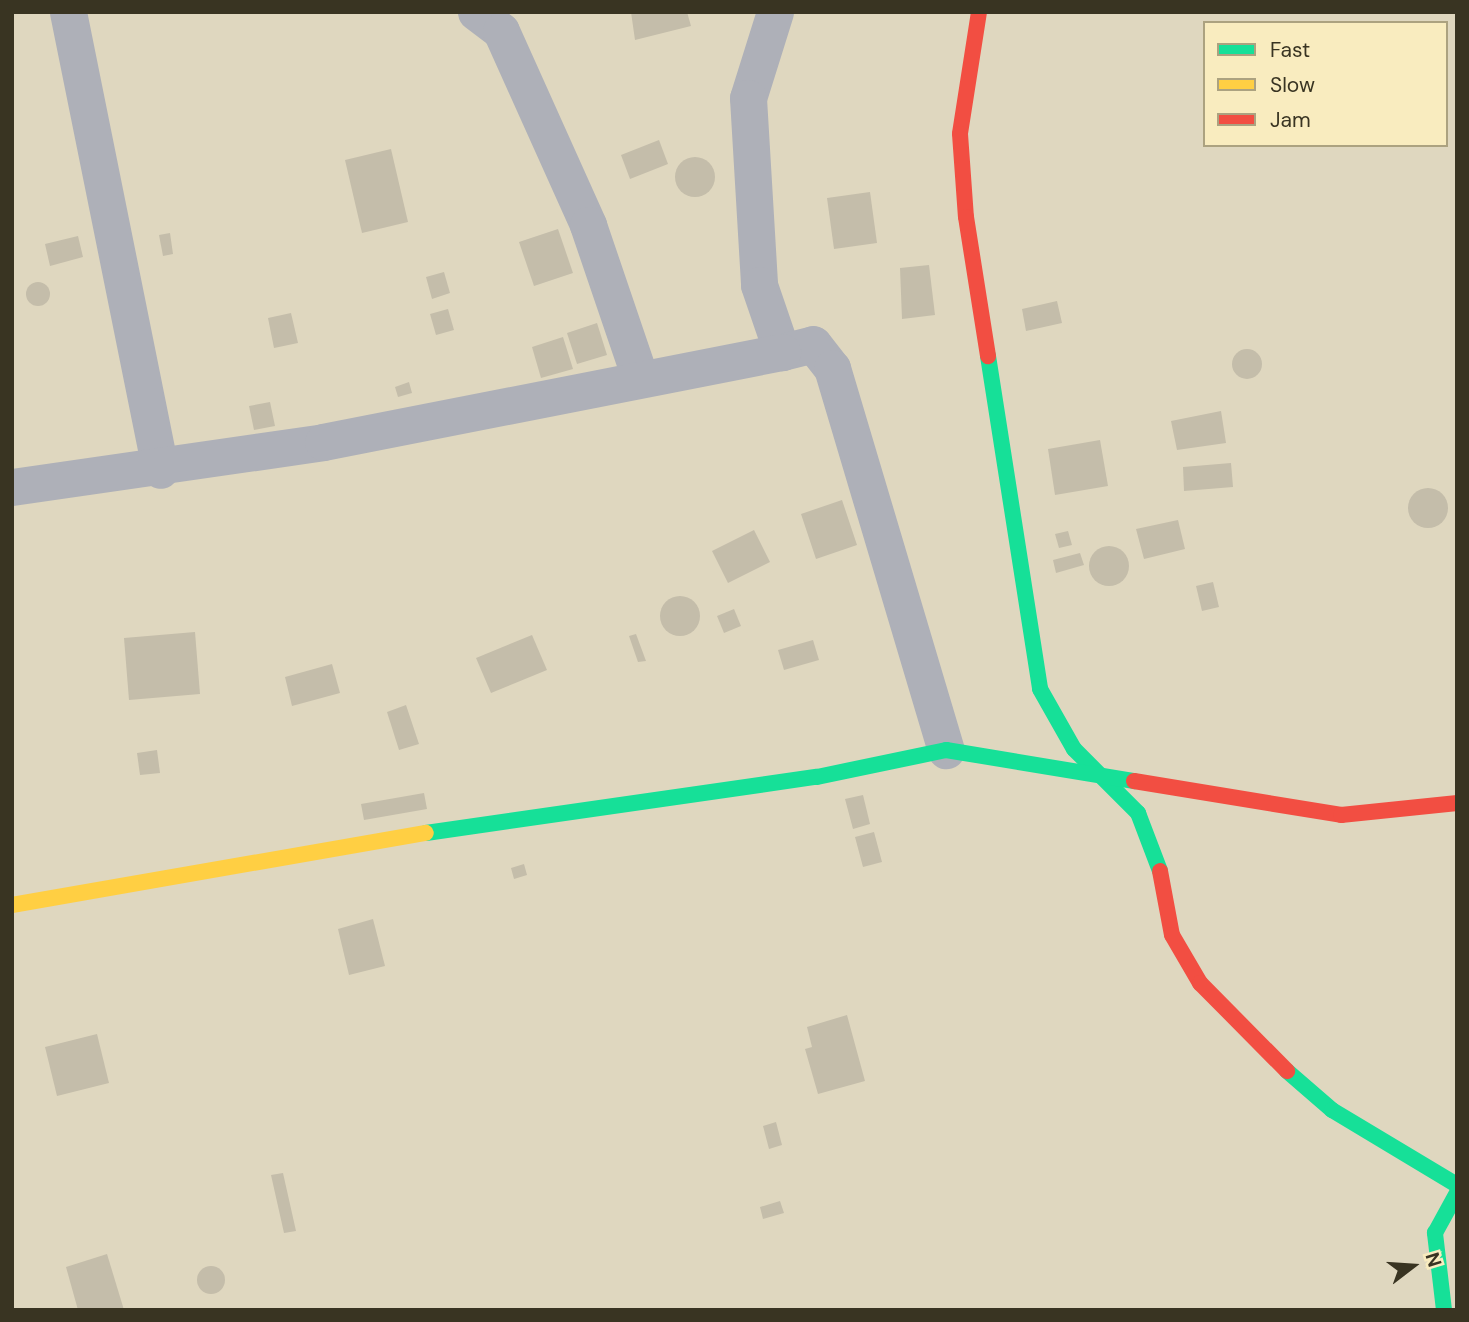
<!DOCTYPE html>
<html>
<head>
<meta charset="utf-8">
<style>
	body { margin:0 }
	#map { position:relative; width:1469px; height:1322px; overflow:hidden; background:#dfd7bf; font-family:"DM Sans",sans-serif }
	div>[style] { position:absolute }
	.building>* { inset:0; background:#c4bdaa }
	.round { border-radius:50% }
	.street>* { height:37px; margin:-18.5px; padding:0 18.5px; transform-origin:18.5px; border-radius:18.5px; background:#aeb0b8 }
	.fast>* { height:16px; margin:-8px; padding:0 8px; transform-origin:8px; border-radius:8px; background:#16e098 }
	.slow>* { height:16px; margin:-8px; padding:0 8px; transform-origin:8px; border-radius:8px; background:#ffcf43 }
	.jam>* { height:16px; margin:-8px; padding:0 8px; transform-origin:8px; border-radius:8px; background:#f24e42 }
	span { translate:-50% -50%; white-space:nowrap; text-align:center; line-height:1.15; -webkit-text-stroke:5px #f9ecbf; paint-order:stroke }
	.frame { position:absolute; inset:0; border:14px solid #393422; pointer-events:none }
	.legend { position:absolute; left:1203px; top:21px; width:245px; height:126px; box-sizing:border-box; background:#f9ecbf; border:2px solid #aca280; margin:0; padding:9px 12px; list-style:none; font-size:21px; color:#393422 }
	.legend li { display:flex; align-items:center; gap:14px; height:35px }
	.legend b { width:35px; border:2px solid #aca280 }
	.north { position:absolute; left:1378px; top:1231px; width:70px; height:70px; -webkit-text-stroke:5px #f9ecbf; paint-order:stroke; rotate:73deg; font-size:19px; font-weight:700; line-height:28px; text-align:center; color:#393422 }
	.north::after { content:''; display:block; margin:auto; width:24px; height:32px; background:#393422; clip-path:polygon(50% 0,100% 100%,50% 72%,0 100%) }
</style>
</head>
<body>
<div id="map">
	<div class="building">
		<div style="clip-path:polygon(631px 12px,687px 12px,691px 26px,635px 40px)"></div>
		<div style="clip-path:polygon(659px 140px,668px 164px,630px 179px,621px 155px)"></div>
		<div style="clip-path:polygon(391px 149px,408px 222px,362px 233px,345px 160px)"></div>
		<div class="round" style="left:675px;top:157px;width:40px;height:40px"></div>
		<div style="clip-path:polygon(870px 192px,877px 243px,834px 249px,827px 198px)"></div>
		<div style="clip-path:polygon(558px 229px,573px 273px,534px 286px,519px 242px)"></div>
		<div style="clip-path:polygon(170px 233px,173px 254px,163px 256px,159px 235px)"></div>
		<div style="clip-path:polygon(78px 236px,83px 257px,50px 266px,45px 244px)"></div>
		<div style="clip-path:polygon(929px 265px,935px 315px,902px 319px,900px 268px)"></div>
		<div style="clip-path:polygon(444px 272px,450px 293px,432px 299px,426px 277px)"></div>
		<div class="round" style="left:26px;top:282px;width:24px;height:24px"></div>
		<div style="clip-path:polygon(1057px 301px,1062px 323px,1026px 331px,1022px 309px)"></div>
		<div style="clip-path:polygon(448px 309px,454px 330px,436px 335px,430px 314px)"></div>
		<div style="clip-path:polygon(291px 313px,298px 343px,274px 348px,268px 318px)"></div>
		<div style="clip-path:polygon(597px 323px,607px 355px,577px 364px,567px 333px)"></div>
		<div style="clip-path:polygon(563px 337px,573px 369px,541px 378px,532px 347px)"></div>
		<div class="round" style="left:1232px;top:349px;width:30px;height:30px"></div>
		<div style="clip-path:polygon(409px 382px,412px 393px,398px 397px,395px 387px)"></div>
		<div style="clip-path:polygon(270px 402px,275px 426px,254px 430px,249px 406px)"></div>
		<div style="clip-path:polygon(1221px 411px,1226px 443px,1177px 450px,1171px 421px)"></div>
		<div style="clip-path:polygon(1100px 440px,1108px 486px,1055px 495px,1048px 449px)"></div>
		<div style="clip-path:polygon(1231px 463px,1233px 487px,1184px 491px,1183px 467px)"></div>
		<div class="round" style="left:1408px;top:488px;width:40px;height:40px"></div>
		<div style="clip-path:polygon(842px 500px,857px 545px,816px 559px,801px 514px)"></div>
		<div style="clip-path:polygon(1178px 520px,1185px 549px,1144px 559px,1136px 529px)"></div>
		<div style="clip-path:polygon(754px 530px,770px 562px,728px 583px,712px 551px)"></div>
		<div style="clip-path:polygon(1068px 531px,1072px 545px,1059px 548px,1055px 534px)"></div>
		<div class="round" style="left:1089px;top:546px;width:40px;height:40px"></div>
		<div style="clip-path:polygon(1080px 553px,1084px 565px,1056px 573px,1053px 560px)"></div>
		<div style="clip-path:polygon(1213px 582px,1219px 607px,1202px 611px,1196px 586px)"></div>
		<div class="round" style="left:660px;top:596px;width:40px;height:40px"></div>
		<div style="clip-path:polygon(734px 609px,741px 626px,724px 633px,717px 616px)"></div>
		<div style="clip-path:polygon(195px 632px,200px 694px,129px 700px,124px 638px)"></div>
		<div style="clip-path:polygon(636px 634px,646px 661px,638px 662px,629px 636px)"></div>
		<div style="clip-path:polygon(532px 635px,547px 670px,491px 693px,476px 658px)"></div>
		<div style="clip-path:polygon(813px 640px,819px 660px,784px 670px,778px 650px)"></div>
		<div style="clip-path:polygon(332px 664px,340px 693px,292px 706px,285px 677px)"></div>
		<div style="clip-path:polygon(406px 705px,419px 744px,399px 750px,387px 712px)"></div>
		<div style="clip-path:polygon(157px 750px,160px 773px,140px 775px,137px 753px)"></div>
		<div style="clip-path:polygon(424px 793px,427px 809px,364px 820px,361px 804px)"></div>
		<div style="clip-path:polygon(863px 795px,870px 824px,853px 829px,845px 799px)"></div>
		<div style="clip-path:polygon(874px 832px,882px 862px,863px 867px,855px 837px)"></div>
		<div style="clip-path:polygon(524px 864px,527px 875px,514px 879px,511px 868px)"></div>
		<div style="clip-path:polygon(373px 919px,385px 966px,349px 975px,338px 929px)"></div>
		<div style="clip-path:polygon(847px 1015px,865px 1081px,818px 1094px,805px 1049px,812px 1047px,807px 1027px)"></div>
		<div style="clip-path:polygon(97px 1034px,109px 1083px,57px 1096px,45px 1047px)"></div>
		<div style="clip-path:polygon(776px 1122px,782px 1145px,769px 1149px,763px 1126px)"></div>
		<div style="clip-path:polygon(283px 1173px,296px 1231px,284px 1233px,271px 1175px)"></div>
		<div style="clip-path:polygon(780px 1201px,784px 1213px,763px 1219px,760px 1207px)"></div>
		<div style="clip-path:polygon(107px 1254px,124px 1310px,78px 1310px,66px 1267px)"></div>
		<div class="round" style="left:197px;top:1266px;width:28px;height:28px"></div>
	</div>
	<div class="street">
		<div style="left:68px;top:12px;width:467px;rotate:78.6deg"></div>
		<div style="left:476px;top:12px;width:31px;rotate:37deg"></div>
		<div style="left:501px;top:31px;width:213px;rotate:65.8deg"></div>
		<div style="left:588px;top:225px;width:162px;rotate:71.2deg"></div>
		<div style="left:775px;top:12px;width:90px;rotate:107.4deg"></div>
		<div style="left:748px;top:98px;width:187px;rotate:86.6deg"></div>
		<div style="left:759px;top:285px;width:71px;rotate:71.1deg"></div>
		<div style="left:782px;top:352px;width:32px;rotate:-14deg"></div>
		<div style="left:813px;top:344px;width:31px;rotate:52deg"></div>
		<div style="left:832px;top:368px;width:399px;rotate:73.4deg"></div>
		<div style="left:12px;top:487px;width:314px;rotate:-8.2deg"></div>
		<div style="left:323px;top:442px;width:468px;rotate:-11.1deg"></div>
	</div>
	<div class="fast">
		<div style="left:988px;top:356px;width:337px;rotate:81.1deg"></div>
		<div style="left:1040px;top:689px;width:69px;rotate:60.5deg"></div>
		<div style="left:1074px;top:749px;width:91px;rotate:45deg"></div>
		<div style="left:1138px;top:813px;width:62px;rotate:69.2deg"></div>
		<div style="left:426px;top:833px;width:395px;rotate:-8.2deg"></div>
		<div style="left:817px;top:777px;width:132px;rotate:-11.8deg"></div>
		<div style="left:946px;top:750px;width:191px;rotate:9.4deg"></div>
		<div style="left:1287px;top:1071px;width:60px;rotate:40.9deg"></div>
		<div style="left:1332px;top:1110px;width:146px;rotate:31deg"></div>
		<div style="left:1444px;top:1310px;width:78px;rotate:-96.7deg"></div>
		<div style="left:1435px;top:1233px;width:46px;rotate:-61.2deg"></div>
	</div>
	<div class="slow">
		<div style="left:12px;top:905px;width:420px;rotate:-9.9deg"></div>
	</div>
	<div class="jam">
		<div style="left:979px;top:12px;width:123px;rotate:98.9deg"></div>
		<div style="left:960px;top:134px;width:83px;rotate:85.9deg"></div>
		<div style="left:966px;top:217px;width:141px;rotate:81deg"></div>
		<div style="left:1134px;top:781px;width:210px;rotate:9.3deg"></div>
		<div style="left:1341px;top:815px;width:117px;rotate:-5.9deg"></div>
		<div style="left:1160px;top:871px;width:65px;rotate:79.4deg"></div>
		<div style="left:1172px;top:935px;width:56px;rotate:59.7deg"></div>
		<div style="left:1200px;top:983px;width:124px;rotate:45.3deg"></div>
	</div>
	<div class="frame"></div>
	<ul class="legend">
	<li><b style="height:9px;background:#16e098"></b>Fast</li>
	<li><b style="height:9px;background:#ffcf43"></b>Slow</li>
	<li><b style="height:9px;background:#f24e42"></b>Jam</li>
	</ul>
	<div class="north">N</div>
</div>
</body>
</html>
